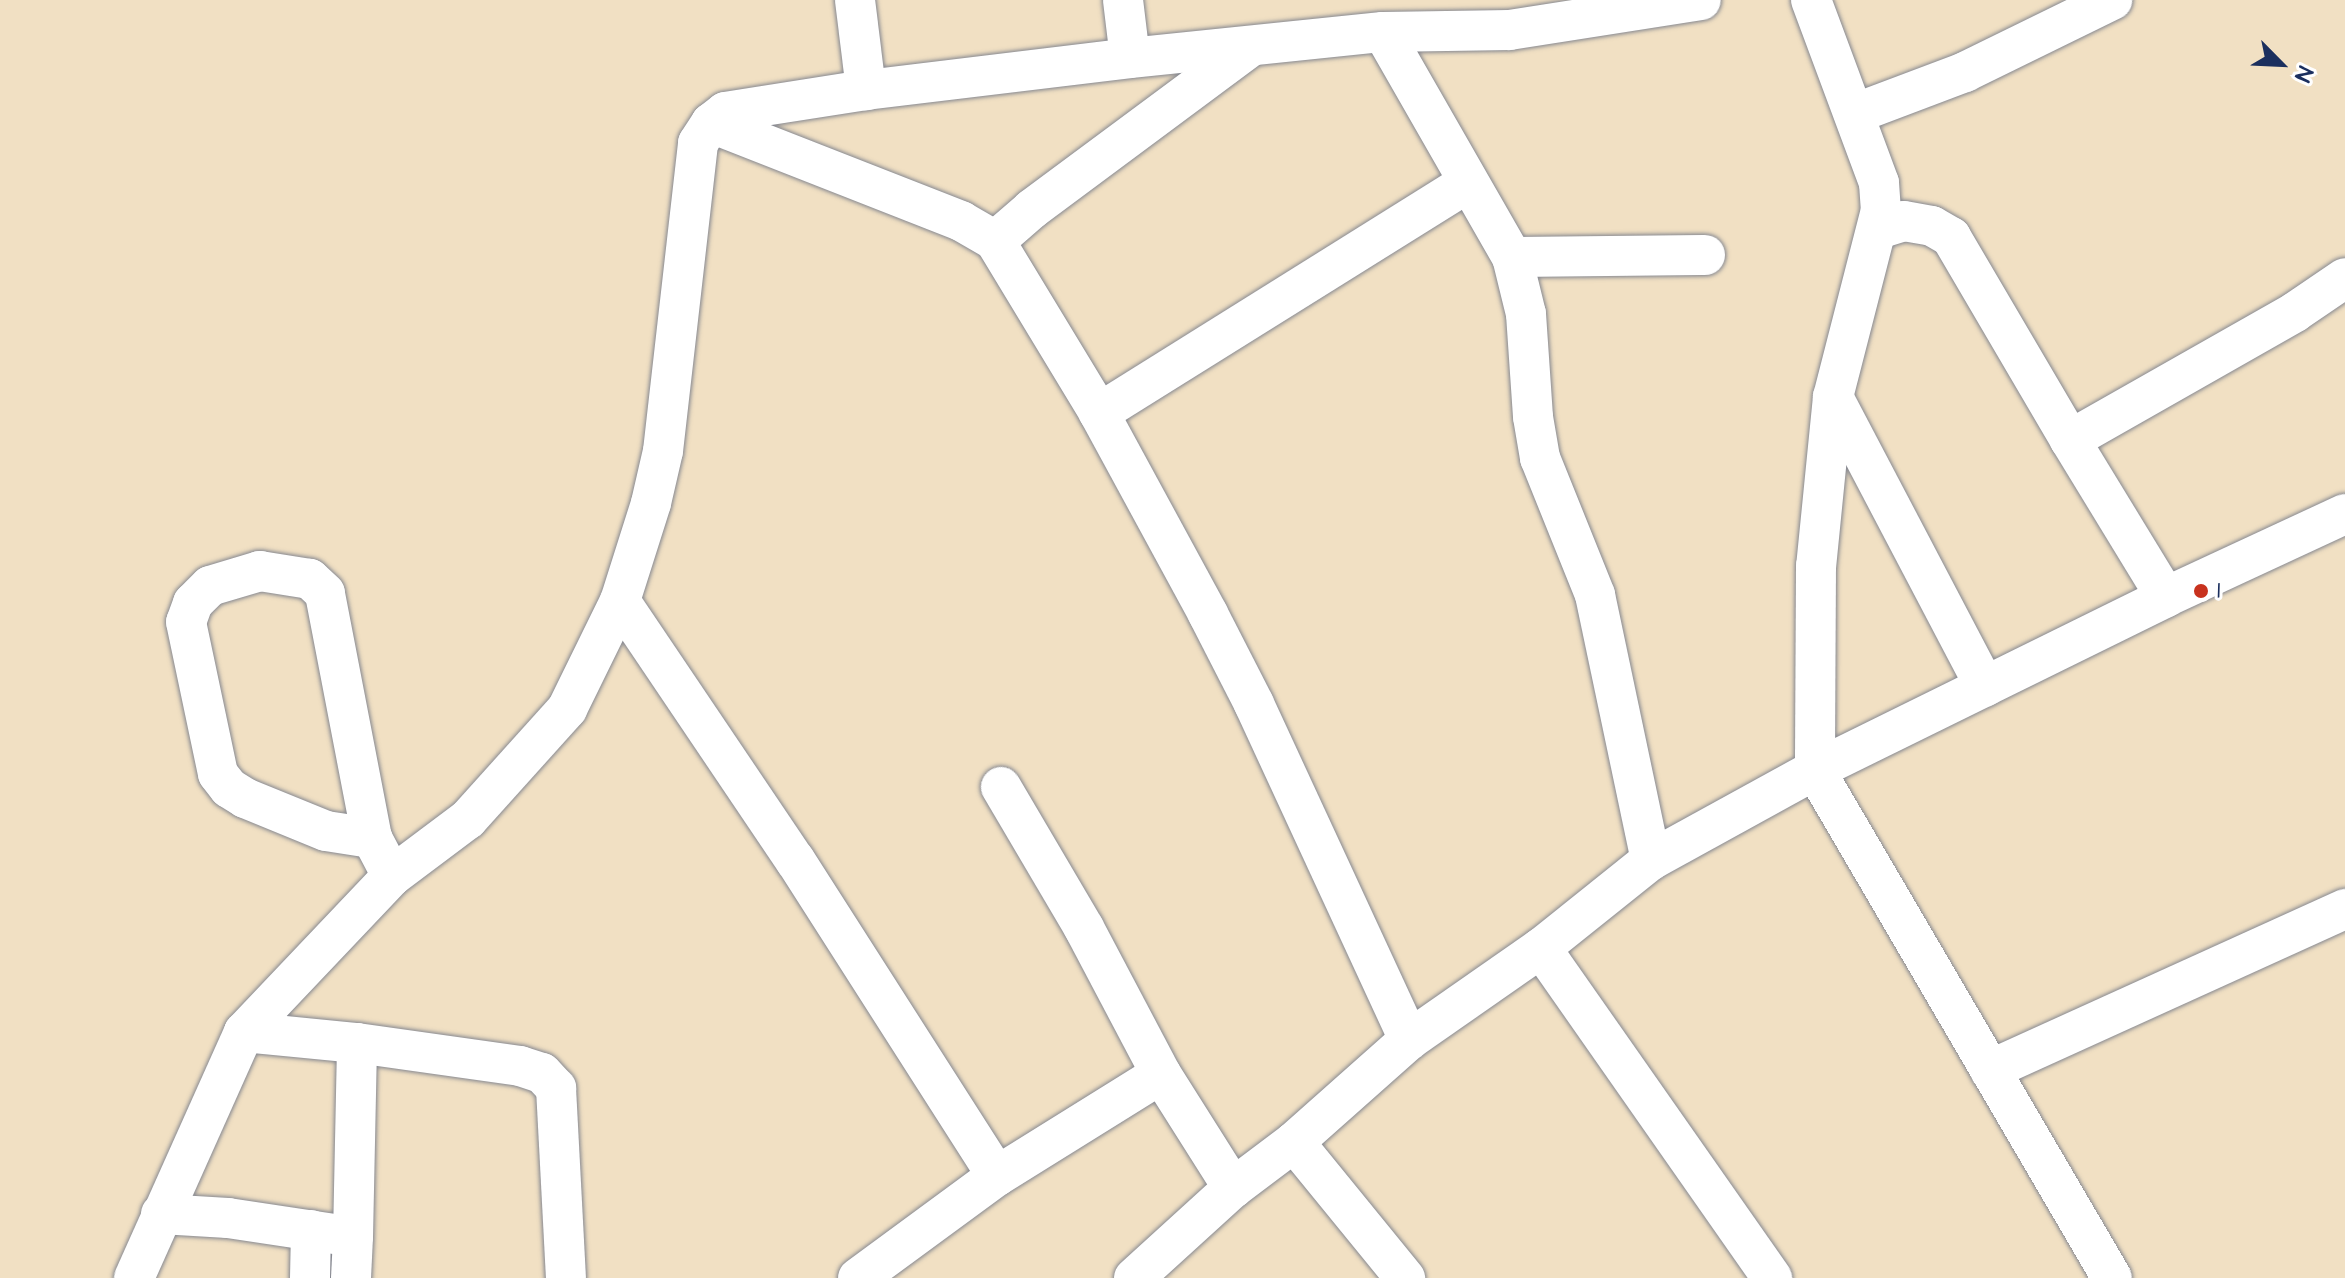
<!DOCTYPE html>
<html>
<head>
<meta charset="utf-8">
<style>
	body { margin:0 }
	#map { position:relative; width:2345px; height:1278px; overflow:hidden; background:#f1e0c3; font-family:"Architects Daughter",sans-serif }
	div>[style] { position:absolute }
	.roads { filter:drop-shadow(0 0 2px #868890) drop-shadow(0 0 2px #868890) }
	.minor>* { height:40px; margin:-20px; padding:0 20px; transform-origin:20px; border-radius:20px; background:#fff }
	.dots>* { width:22px; height:22px; translate:-50% -50%; box-sizing:border-box; border:4px solid #fff; border-radius:50% }
	span { translate:-50% -50%; white-space:nowrap; text-align:center; line-height:1.15; -webkit-text-stroke:6px #fff; paint-order:stroke }
	.poi-label { font-size:26px; color:#1b2f5e }
	.left { translate:0 -50%; text-align:left }
	.north { position:absolute; left:2241px; top:24px; width:80px; height:80px; -webkit-text-stroke:6px #fff; paint-order:stroke; rotate:114deg; font-size:22px; font-weight:700; line-height:32px; text-align:center; color:#1b2f5e }
	.north::after { content:''; display:block; margin:auto; width:28px; height:36px; background:#1b2f5e; clip-path:polygon(50% 0,100% 100%,50% 72%,0 100%) }
</style>
</head>
<body>
<div id="map">
	<div class="roads">
		<div class="minor">
			<div style="left:855px;top:0;width:91px;rotate:83deg"></div>
			<div style="left:1123px;top:0;width:58px;rotate:83.1deg"></div>
			<div style="left:1811px;top:0;width:195px;rotate:69.6deg"></div>
			<div style="left:1879px;top:183px;width:27px;rotate:86deg"></div>
			<div style="left:1881px;top:210px;width:193px;rotate:104.4deg"></div>
			<div style="left:1833px;top:397px;width:170px;rotate:95.7deg"></div>
			<div style="left:1816px;top:566px;width:204px;rotate:90.3deg"></div>
			<div style="left:1815px;top:770px;width:588px;rotate:59.69deg"></div>
			<div style="left:1383px;top:32px;width:259px;rotate:60.2deg"></div>
			<div style="left:1512px;top:257px;width:59px;rotate:76.2deg"></div>
			<div style="left:1526px;top:314px;width:103px;rotate:86.1deg"></div>
			<div style="left:1533px;top:417px;width:42px;rotate:80.3deg"></div>
			<div style="left:1540px;top:458px;width:148px;rotate:68.1deg"></div>
			<div style="left:1595px;top:595px;width:271px;rotate:78.1deg"></div>
			<div style="left:1250px;top:47px;width:272px;rotate:143.4deg"></div>
			<div style="left:1032px;top:209px;width:49px;rotate:139.1deg"></div>
			<div style="left:995px;top:241px;width:201px;rotate:58.8deg"></div>
			<div style="left:1099px;top:413px;width:229px;rotate:61.5deg"></div>
			<div style="left:1208px;top:614px;width:101px;rotate:62.9deg"></div>
			<div style="left:1254px;top:704px;width:370px;rotate:65.2deg"></div>
			<div style="left:1854px;top:114px;width:119px;rotate:-20.7deg"></div>
			<div style="left:1965px;top:72px;width:164px;rotate:-26.1deg"></div>
			<div style="left:711px;top:123px;width:269px;rotate:21.4deg"></div>
			<div style="left:961px;top:221px;width:39px;rotate:30deg"></div>
			<div style="left:1878px;top:229px;width:27px;rotate:-17deg"></div>
			<div style="left:1904px;top:221px;width:28px;rotate:10deg"></div>
			<div style="left:1932px;top:226px;width:22px;rotate:30deg"></div>
			<div style="left:1951px;top:237px;width:235px;rotate:59.6deg"></div>
			<div style="left:2070px;top:440px;width:259px;rotate:-29.6deg"></div>
			<div style="left:2295px;top:312px;width:60px;rotate:-34.2deg"></div>
			<div style="left:1512px;top:257px;width:193px;rotate:-0.6deg"></div>
			<div style="left:1833px;top:397px;width:327px;rotate:62.3deg"></div>
			<div style="left:1099px;top:413px;width:434px;rotate:-32deg"></div>
			<div style="left:2070px;top:440px;width:184px;rotate:58.6deg"></div>
			<div style="left:620px;top:601px;width:313px;rotate:56deg"></div>
			<div style="left:795px;top:860px;width:375px;rotate:57.4deg"></div>
			<div style="left:1001px;top:787px;width:164px;rotate:59.5deg"></div>
			<div style="left:1084px;top:928px;width:165px;rotate:62.2deg"></div>
			<div style="left:1161px;top:1074px;width:135px;rotate:57.7deg"></div>
			<div style="left:372px;top:838px;width:249px;rotate:-100.9deg"></div>
			<div style="left:325px;top:593px;width:21px;rotate:-137deg"></div>
			<div style="left:310px;top:579px;width:51px;rotate:-170.9deg"></div>
			<div style="left:260px;top:571px;width:52px;rotate:163.3deg"></div>
			<div style="left:210px;top:586px;width:24px;rotate:135deg"></div>
			<div style="left:193px;top:603px;width:20px;rotate:110deg"></div>
			<div style="left:186px;top:622px;width:155px;rotate:78.1deg"></div>
			<div style="left:218px;top:774px;width:18px;rotate:52deg"></div>
			<div style="left:229px;top:788px;width:19px;rotate:32deg"></div>
			<div style="left:245px;top:798px;width:87px;rotate:22.2deg"></div>
			<div style="left:326px;top:831px;width:47px;rotate:8.7deg"></div>
			<div style="left:372px;top:838px;width:43px;rotate:62.2deg"></div>
			<div style="left:1541px;top:948px;width:403px;rotate:55deg"></div>
			<div style="left:244px;top:1032px;width:215px;rotate:-46.5deg"></div>
			<div style="left:392px;top:876px;width:95px;rotate:-36.9deg"></div>
			<div style="left:468px;top:819px;width:148px;rotate:-48deg"></div>
			<div style="left:567px;top:709px;width:120px;rotate:-63.9deg"></div>
			<div style="left:620px;top:601px;width:103px;rotate:-72.4deg"></div>
			<div style="left:651px;top:503px;width:53px;rotate:-77deg"></div>
			<div style="left:663px;top:451px;width:310px;rotate:-83.5deg"></div>
			<div style="left:698px;top:143px;width:24px;rotate:-57deg"></div>
			<div style="left:711px;top:123px;width:18px;rotate:-38deg"></div>
			<div style="left:725px;top:112px;width:143px;rotate:-8.9deg"></div>
			<div style="left:866px;top:90px;width:266px;rotate:-6.9deg"></div>
			<div style="left:1130px;top:58px;width:254px;rotate:-5.9deg"></div>
			<div style="left:1383px;top:32px;width:127px;rotate:-0.9deg"></div>
			<div style="left:1510px;top:30px;width:193px;rotate:-8.9deg"></div>
			<div style="left:1990px;top:1070px;width:390px;rotate:-24.4deg"></div>
			<div style="left:1294px;top:1142px;width:176px;rotate:50.8deg"></div>
			<div style="left:161px;top:1214px;width:67px;rotate:3.4deg"></div>
			<div style="left:228px;top:1218px;width:126px;rotate:8.6deg"></div>
			<div style="left:353px;top:1237px;width:194px;rotate:-88.8deg"></div>
			<div style="left:134px;top:1278px;width:269px;rotate:-65.9deg"></div>
			<div style="left:244px;top:1032px;width:114px;rotate:5.6deg"></div>
			<div style="left:357px;top:1043px;width:165px;rotate:8deg"></div>
			<div style="left:520px;top:1066px;width:23px;rotate:18deg"></div>
			<div style="left:542px;top:1073px;width:21px;rotate:47deg"></div>
			<div style="left:556px;top:1088px;width:190px;rotate:87deg"></div>
			<div style="left:310px;top:1278px;width:48px;rotate:-88.8deg"></div>
			<div style="left:351px;top:1278px;width:41px;rotate:-87.2deg"></div>
			<div style="left:858px;top:1278px;width:172px;rotate:-36.3deg"></div>
			<div style="left:997px;top:1176px;width:193px;rotate:-31.9deg"></div>
			<div style="left:1134px;top:1278px;width:134px;rotate:-42.3deg"></div>
			<div style="left:1233px;top:1188px;width:76px;rotate:-37deg"></div>
			<div style="left:1294px;top:1142px;width:154px;rotate:-41.6deg"></div>
			<div style="left:1409px;top:1040px;width:161px;rotate:-34.9deg"></div>
			<div style="left:1541px;top:948px;width:141px;rotate:-38.7deg"></div>
			<div style="left:1651px;top:860px;width:187px;rotate:-28.8deg"></div>
			<div style="left:1815px;top:770px;width:391px;rotate:-26.2deg"></div>
			<div style="left:2166px;top:597px;width:197px;rotate:-24.9deg"></div>
		</div>
	</div>
	<div class="dots">
		<div style="left:2201px;top:591px;background:#c8321e"></div>
	</div>
	<div class="poi-label">
		<span class="left" style="left:2217px;top:591px">1</span>
	</div>
	<div class="north">N</div>
</div>
</body>
</html>
